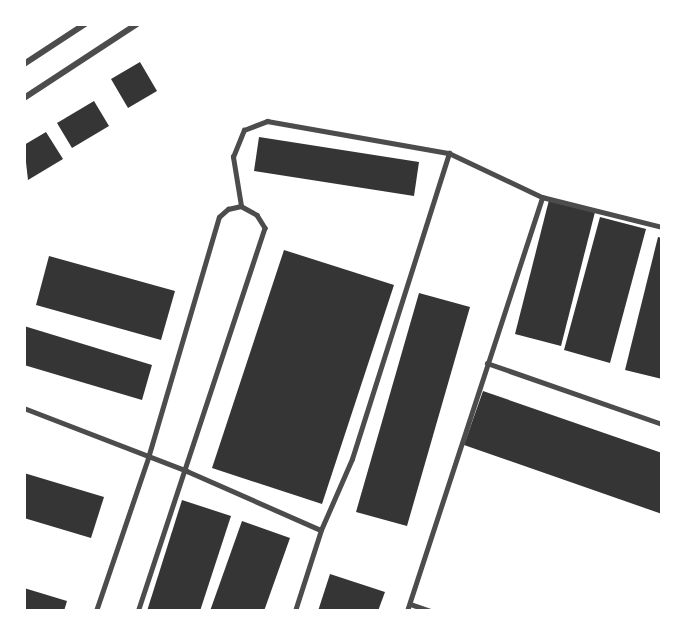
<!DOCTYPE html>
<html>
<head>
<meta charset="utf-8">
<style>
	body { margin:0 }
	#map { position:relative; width:686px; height:635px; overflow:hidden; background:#fff; font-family:Poppins,sans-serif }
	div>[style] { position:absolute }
	.building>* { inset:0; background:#353535 }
	.service>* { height:4.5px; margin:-2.25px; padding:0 2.25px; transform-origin:2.25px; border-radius:2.25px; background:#4c4c4c }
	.minor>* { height:6px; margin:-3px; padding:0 3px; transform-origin:3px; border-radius:3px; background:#4c4c4c }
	span { translate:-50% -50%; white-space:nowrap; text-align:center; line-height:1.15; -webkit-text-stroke:4.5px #fff; paint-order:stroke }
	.frame { position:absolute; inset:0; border:26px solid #fff; pointer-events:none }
</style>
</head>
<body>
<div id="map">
	<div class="building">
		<div style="clip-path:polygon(140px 62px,157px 91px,128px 108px,111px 79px)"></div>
		<div style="clip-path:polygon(94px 101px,109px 126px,72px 148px,57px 123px)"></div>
		<div style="clip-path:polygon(46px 132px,63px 159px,28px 180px,24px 145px)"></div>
		<div style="clip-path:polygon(259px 137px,419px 162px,414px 196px,254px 171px)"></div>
		<div style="clip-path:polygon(549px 200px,595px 212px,561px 346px,515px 334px)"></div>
		<div style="clip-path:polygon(600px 217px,646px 229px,610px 363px,564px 350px)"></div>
		<div style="clip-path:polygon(658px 237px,662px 238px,662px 379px,625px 370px)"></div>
		<div style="clip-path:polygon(284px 250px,394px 285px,322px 504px,212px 468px)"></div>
		<div style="clip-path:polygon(49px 256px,175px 291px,161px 340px,36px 305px)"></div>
		<div style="clip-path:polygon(419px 293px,470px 307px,407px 526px,356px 512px)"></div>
		<div style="clip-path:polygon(24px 326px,152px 365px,142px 400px,24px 365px)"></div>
		<div style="clip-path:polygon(483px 391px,662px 453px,662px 514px,464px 445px)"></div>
		<div style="clip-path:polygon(24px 473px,104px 497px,91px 538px,24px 518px)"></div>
		<div style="clip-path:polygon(182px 500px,231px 516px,200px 611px,147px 611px)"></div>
		<div style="clip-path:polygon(242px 521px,290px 538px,264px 611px,210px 611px)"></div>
		<div style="clip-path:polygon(330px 574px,385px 592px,378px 611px,318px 611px)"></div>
		<div style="clip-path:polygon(24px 588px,67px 601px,64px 611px,24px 611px)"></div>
	</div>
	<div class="service">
		<div style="left:241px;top:206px;width:50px;rotate:-99.3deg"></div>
		<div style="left:233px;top:157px;width:29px;rotate:-68deg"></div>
		<div style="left:244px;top:130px;width:25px;rotate:-21deg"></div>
		<div style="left:267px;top:121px;width:185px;rotate:10deg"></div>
		<div style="left:449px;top:153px;width:103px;rotate:25.3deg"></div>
		<div style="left:542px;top:197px;width:124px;rotate:14deg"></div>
		<div style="left:487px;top:363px;width:185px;rotate:19.2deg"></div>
		<div style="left:24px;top:408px;width:175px;rotate:21.1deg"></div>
		<div style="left:187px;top:471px;width:146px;rotate:23.8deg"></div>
		<div style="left:410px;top:604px;width:21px;rotate:19deg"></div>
		<div style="left:96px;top:611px;width:162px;rotate:-71.2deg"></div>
		<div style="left:148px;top:458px;width:251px;rotate:-73.6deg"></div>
		<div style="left:219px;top:217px;width:12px;rotate:-42deg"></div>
		<div style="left:228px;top:209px;width:13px;rotate:-13deg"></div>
		<div style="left:241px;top:206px;width:18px;rotate:29deg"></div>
		<div style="left:257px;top:215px;width:15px;rotate:58deg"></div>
		<div style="left:265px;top:228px;width:404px;rotate:108.3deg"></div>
		<div style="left:295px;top:611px;width:85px;rotate:-72.2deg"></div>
		<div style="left:321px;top:530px;width:77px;rotate:-66.4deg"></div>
		<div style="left:352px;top:459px;width:321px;rotate:-72.4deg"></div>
		<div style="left:407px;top:611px;width:435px;rotate:-71.9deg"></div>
	</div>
	<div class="minor">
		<div style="left:24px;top:64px;width:73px;rotate:-33.3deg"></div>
		<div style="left:24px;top:98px;width:135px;rotate:-33.2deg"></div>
	</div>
	<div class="frame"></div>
</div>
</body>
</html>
